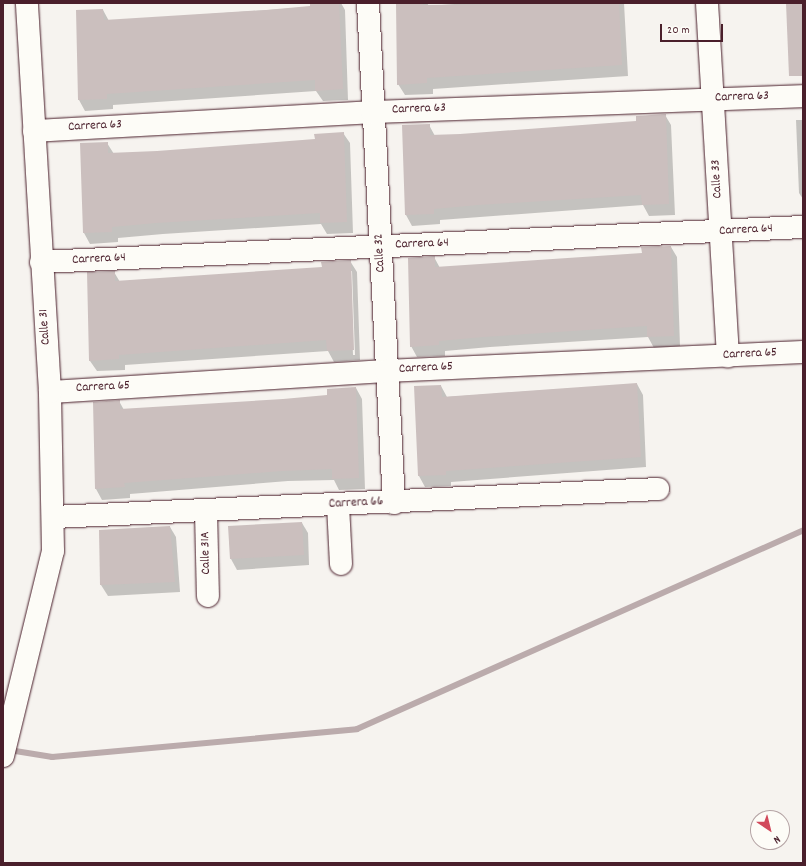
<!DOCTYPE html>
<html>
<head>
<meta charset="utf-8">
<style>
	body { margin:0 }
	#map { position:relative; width:806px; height:866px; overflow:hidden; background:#f6f3ef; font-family:Dekko,sans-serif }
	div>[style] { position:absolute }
	.shadow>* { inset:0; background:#0003 }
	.stream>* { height:6px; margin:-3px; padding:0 3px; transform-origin:3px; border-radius:3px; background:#bbabac }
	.building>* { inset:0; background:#cbbfbe }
	.roads { filter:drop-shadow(0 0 1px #4a1f2b) drop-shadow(0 0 1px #4a1f2b) }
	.minor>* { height:22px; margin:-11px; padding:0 11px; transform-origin:11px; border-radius:11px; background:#fdfcf7 }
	span { translate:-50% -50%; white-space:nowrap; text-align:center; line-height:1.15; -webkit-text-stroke:3px #fdfcf7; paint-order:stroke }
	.street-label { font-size:13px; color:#4a1f2b }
	.frame { position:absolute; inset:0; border:4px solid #4a1f2b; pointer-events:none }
	.north { position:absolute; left:750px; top:810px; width:40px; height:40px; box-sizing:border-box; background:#fdfcf7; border:1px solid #b5a4a5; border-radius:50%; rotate:145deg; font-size:11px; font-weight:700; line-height:16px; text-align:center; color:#4a1f2b }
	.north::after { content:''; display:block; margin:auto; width:14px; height:18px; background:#d1495b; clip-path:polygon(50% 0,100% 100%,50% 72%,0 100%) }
	.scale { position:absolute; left:660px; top:24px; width:63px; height:18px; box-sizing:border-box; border:2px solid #4a1f2b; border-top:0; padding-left:5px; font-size:12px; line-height:14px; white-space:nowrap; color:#4a1f2b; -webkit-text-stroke:3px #fdfcf7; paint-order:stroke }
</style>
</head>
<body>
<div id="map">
	<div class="shadow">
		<div style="clip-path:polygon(311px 3px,341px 3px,345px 10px,348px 100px,323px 101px,316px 91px,113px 105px,113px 109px,85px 111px,79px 100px,103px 10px,109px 21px,311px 7px)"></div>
		<div style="clip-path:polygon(397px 3px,427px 3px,429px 6px,467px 3px,624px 3px,628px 76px,433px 89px,433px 94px,405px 95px,398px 84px)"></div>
		<div style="clip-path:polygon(665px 115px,671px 125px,675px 215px,649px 216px,643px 205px,440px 220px,440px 224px,412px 226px,406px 215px,429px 125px,435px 136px,460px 135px,637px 122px)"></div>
		<div style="clip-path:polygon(796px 120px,803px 120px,803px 199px,799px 193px)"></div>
		<div style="clip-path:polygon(343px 133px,350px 143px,353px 233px,327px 234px,321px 224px,163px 234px,118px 238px,118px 242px,90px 244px,84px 233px,107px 143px,114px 154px,158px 152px,316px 140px)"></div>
		<div style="clip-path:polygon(671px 247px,677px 257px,680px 346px,654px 348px,648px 337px,490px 347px,445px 351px,445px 356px,417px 357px,411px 346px,434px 257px,440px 268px,643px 254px)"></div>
		<div style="clip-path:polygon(evenodd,350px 261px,357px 272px,360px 360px,334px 362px,328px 351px,125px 365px,125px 370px,97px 371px,90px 361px,114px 272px,120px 282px,323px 268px,350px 261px,350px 271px,352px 271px,355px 355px,353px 355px,350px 271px)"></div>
		<div style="clip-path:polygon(637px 384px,643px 395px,646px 467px,451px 482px,451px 486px,425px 487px,419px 476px,415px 387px,441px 386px,447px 397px)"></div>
		<div style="clip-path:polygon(356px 388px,362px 399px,365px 489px,339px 490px,334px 480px,288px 481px,130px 494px,130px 498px,102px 500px,96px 489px,119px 401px,124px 410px,283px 400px,328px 396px)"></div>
		<div style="clip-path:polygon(302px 523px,308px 533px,309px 565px,237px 570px,231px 559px,229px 527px)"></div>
		<div style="clip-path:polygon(170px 527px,176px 537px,180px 592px,108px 596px,101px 585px,100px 531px)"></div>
	</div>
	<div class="stream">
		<div style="left:9px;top:750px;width:44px;rotate:9.2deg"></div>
		<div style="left:52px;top:757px;width:306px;rotate:-5.2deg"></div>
		<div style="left:357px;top:729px;width:488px;rotate:-24deg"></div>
	</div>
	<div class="building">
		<div style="clip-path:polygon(310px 3px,339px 3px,343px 89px,315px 91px,315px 80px,107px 94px,107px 99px,78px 100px,76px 10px,103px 9px,104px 20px,266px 10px,310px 6px)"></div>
		<div style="clip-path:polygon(396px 3px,423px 3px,423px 5px,619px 3px,622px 65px,427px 78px,427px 83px,397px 85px)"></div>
		<div style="clip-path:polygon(786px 3px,803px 3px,803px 76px,789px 76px)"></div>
		<div style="clip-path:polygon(666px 114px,669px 204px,642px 205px,641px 195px,478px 205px,434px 209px,434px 214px,405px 215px,402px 125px,430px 124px,430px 135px,460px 134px,636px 121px,636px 116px)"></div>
		<div style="clip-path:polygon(344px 132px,347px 222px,320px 223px,320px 213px,156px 223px,112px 227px,112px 232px,83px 233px,80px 143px,108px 142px,108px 153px,157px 151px,315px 139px,314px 134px)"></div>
		<div style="clip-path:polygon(671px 246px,674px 336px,647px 337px,647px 326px,483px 337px,439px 341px,439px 345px,410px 347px,408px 258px,435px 256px,435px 267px,642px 253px,641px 247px)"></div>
		<div style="clip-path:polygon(351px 260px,354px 350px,327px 351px,326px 340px,119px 355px,119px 359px,89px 361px,87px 272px,115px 271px,115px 281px,322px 267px,321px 262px)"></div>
		<div style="clip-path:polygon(637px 383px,641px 457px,446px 471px,446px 475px,418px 476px,414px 386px,441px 385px,442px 397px)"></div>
		<div style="clip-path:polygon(356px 387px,359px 478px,332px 479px,332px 469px,282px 471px,124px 483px,125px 487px,95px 489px,93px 402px,120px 400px,120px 409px,283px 399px,327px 395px,327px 389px)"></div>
		<div style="clip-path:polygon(302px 522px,304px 555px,230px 559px,228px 526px)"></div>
		<div style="clip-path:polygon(170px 526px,175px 582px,100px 585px,99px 530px)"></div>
	</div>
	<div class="roads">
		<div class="minor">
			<div style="left:368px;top:3px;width:501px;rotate:87.02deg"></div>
			<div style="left:707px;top:3px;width:354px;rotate:86.6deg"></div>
			<div style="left:34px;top:131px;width:339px;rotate:-3.2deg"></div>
			<div style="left:372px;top:112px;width:431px;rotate:-2.1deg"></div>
			<div style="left:41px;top:262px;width:763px;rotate:-2.63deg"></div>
			<div style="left:50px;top:392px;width:337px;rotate:-3.6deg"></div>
			<div style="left:386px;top:371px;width:417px;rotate:-2.6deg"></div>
			<div style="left:338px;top:505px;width:59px;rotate:87.1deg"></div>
			<div style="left:206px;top:511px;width:85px;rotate:88.7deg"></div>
			<div style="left:54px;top:517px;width:605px;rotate:-2.65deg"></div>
			<div style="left:3px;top:756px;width:211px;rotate:-76.3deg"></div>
			<div style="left:53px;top:551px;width:159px;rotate:-91.1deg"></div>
			<div style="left:50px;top:392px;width:390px;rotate:-93.4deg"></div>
		</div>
	</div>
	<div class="street-label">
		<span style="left:742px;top:98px;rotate:-2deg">Carrera 63</span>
		<span style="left:419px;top:110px;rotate:-2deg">Carrera 63</span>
		<span style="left:95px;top:127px;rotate:-3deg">Carrera 63</span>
		<span style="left:718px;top:179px;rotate:-93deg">Calle 33</span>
		<span style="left:746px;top:231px;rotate:-3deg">Carrera 64</span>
		<span style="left:422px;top:245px;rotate:-2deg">Carrera 64</span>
		<span style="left:381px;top:253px;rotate:-93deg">Calle 32</span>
		<span style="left:99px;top:260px;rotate:-3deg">Carrera 64</span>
		<span style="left:46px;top:327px;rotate:-94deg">Calle 31</span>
		<span style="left:750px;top:355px;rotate:-3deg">Carrera 65</span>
		<span style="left:426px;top:369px;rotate:-3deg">Carrera 65</span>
		<span style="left:103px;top:388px;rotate:-3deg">Carrera 65</span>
		<span style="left:356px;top:504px;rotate:-3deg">Carrera 66</span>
		<span style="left:207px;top:553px;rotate:-91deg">Calle 31A</span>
	</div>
	<div class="frame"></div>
	<div class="north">N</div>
	<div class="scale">20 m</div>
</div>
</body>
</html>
